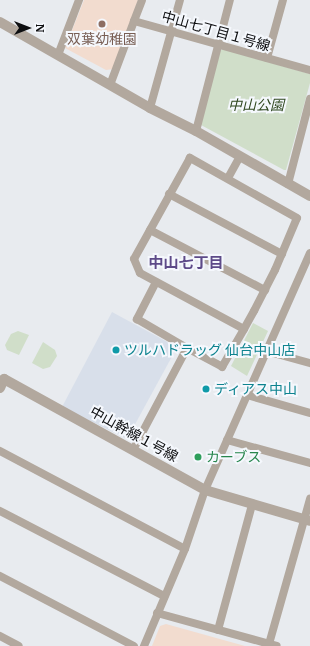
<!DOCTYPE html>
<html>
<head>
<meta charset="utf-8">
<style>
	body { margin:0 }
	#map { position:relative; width:310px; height:646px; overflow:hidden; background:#e8ebef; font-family:Merriweather,"Noto Sans JP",serif }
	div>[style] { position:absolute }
	.built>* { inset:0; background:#d8dfea }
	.education>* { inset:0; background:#f2dccf }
	.green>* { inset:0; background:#d0dec9 }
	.minor>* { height:8px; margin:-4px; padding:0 4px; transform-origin:4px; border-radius:4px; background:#b2a89e }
	.tertiary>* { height:10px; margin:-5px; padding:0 5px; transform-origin:5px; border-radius:5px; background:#b2a89e }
	.dots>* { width:11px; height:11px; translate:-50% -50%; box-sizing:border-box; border:2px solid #f5f8fd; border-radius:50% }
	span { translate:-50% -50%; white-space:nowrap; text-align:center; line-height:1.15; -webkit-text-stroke:4px #f5f8fd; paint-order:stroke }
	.street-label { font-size:14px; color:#0d0e10 }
	.education-label { font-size:14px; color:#785e54 }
	.park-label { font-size:14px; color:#2f471f; font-style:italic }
	.culture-label { font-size:14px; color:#0d838f }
	.left { translate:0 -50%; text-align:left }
	.leisure-label { font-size:14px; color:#27864d }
	.neighbourhood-label { font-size:15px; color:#5d4a88; font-weight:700 }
	.north { position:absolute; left:8px; top:8px; width:40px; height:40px; -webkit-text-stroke:3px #f5f8fd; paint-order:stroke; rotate:90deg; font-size:11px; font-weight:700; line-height:16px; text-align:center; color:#0d0e10 }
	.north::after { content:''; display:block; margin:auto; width:14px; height:18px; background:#0d0e10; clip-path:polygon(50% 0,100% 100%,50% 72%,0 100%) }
</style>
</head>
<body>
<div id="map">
	<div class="built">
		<div style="clip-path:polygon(112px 312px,173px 345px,175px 351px,127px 439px,62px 407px)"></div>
	</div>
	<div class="education">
		<div style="clip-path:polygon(84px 0,138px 0,114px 69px,106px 70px,65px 48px)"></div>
		<div style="clip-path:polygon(166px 624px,245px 646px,152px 646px,160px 626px)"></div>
	</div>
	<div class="green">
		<div style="clip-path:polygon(223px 49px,310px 74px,310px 83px,286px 170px,284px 170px,201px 125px,220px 51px)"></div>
		<div style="clip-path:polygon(253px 323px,268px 331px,247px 376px,231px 366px)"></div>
		<div style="clip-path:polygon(18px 331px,29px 335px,19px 355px,7px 350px,5px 345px,11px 334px)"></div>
		<div style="clip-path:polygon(43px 342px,55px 350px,57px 356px,50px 367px,43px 369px,32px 363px)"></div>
	</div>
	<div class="minor">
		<div style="left:134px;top:21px;width:22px;rotate:-69deg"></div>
		<div style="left:58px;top:55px;width:59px;rotate:-69.1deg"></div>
		<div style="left:267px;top:58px;width:60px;rotate:-74.6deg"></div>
		<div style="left:110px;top:85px;width:68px;rotate:-69.4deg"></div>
		<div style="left:134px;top:21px;width:183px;rotate:15.6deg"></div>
		<div style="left:150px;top:108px;width:112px;rotate:-74.5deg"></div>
		<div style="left:196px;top:131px;width:135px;rotate:-75.5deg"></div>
		<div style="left:228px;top:178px;width:25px;rotate:-61deg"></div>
		<div style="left:288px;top:184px;width:88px;rotate:-75.5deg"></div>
		<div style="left:169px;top:194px;width:128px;rotate:28deg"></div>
		<div style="left:150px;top:230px;width:130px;rotate:27.6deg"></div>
		<div style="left:156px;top:282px;width:42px;rotate:117.2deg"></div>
		<div style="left:137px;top:319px;width:58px;rotate:30.1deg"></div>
		<div style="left:187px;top:348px;width:40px;rotate:28deg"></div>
		<div style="left:222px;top:367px;width:44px;rotate:-59.9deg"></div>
		<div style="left:244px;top:329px;width:21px;rotate:-61deg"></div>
		<div style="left:254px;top:311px;width:46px;rotate:-62.9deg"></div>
		<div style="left:275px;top:270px;width:56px;rotate:-67.1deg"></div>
		<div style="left:297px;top:218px;width:123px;rotate:-150.7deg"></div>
		<div style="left:190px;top:158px;width:115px;rotate:119deg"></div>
		<div style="left:134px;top:259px;width:15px;rotate:67deg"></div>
		<div style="left:140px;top:273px;width:118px;rotate:28.3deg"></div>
		<div style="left:266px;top:351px;width:46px;rotate:15.3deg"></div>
		<div style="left:247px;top:395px;width:66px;rotate:15.9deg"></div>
		<div style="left:227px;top:440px;width:86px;rotate:15.5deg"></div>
		<div style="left:133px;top:450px;width:115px;rotate:-62.1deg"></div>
		<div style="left:0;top:451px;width:209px;rotate:27.9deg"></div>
		<div style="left:0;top:511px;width:185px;rotate:27.4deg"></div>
		<div style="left:0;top:576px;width:151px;rotate:27.6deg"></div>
		<div style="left:157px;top:613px;width:124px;rotate:15.4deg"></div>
		<div style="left:218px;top:630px;width:130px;rotate:-74.8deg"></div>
		<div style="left:0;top:636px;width:21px;rotate:28deg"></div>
		<div style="left:269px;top:644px;width:151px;rotate:-74.2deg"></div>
		<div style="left:144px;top:646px;width:105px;rotate:-67.1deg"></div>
		<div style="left:185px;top:549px;width:62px;rotate:-71.3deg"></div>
		<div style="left:205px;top:490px;width:259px;rotate:-66.1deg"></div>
	</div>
	<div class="tertiary">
		<div style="left:0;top:22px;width:173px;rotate:29.8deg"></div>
		<div style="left:150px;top:108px;width:51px;rotate:26.6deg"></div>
		<div style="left:196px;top:131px;width:131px;rotate:29.7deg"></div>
		<div style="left:0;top:388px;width:10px;rotate:-66deg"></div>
		<div style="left:4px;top:379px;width:230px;rotate:28.9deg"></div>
		<div style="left:205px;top:490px;width:109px;rotate:16.4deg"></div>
	</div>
	<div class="dots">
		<div style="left:102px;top:24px;background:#8d6e63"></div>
		<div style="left:116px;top:350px;background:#0f9aa8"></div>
		<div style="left:206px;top:389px;background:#0f9aa8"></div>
		<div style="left:198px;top:457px;background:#2e9e5b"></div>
	</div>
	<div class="street-label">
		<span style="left:216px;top:31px;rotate:16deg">中山七丁目１号線</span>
		<span style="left:134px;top:434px;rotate:29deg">中山幹線１号線</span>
	</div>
	<div class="education-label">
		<span style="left:102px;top:39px">双葉幼稚園</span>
	</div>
	<div class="park-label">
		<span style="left:256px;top:105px">中山公園</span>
	</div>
	<div class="culture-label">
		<span class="left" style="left:124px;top:350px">ツルハドラッグ 仙台中山店</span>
		<span class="left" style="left:214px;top:389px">ディアス中山</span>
	</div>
	<div class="leisure-label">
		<span class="left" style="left:206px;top:457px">カーブス</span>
	</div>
	<div class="neighbourhood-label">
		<span style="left:186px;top:263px">中山七丁目</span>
	</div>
	<div class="north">N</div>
</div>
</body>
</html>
